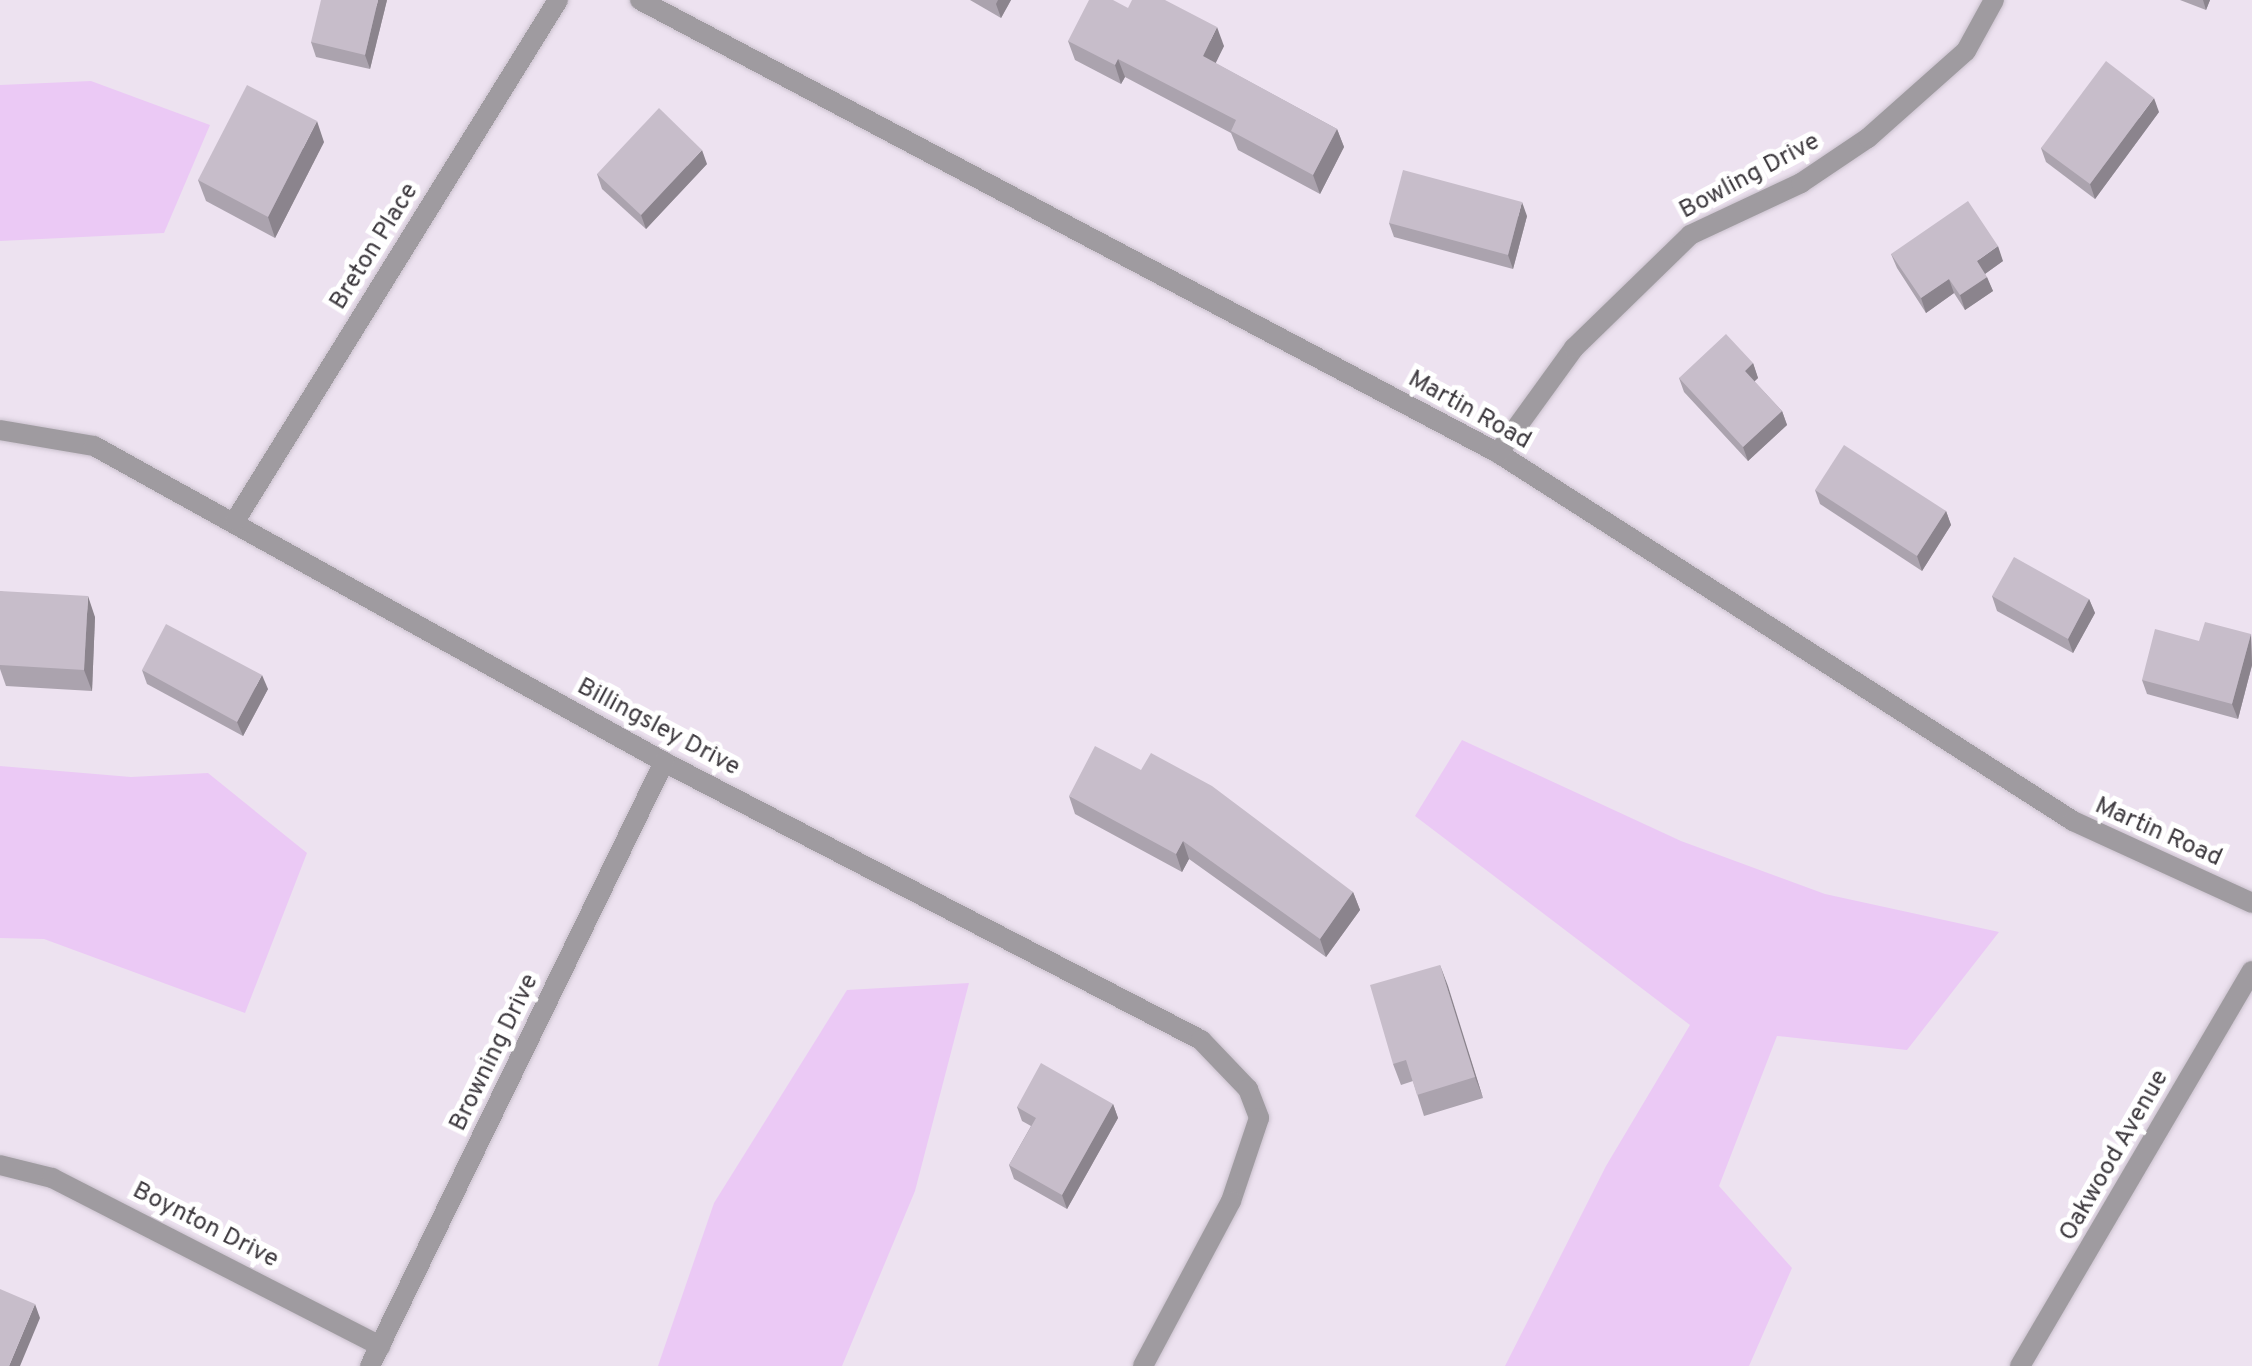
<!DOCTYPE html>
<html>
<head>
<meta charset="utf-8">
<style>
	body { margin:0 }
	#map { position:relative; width:2252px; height:1366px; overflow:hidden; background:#ede2f0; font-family:Overpass,sans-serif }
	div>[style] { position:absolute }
	.green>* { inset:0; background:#ebc9f5 }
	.roads { filter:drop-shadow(0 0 2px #cac1cd) drop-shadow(0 0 2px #cac1cd) }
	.minor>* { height:20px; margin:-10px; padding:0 10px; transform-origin:10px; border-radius:10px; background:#9f9ba0 }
	.wall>* { inset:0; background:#aba3ae }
	.shaded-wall>* { inset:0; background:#8b848d }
	.building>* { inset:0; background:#c7bdca }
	span { translate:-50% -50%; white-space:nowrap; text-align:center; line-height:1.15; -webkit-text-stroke:10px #fff; paint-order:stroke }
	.street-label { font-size:25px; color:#3f3b40 }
</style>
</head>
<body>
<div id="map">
	<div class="green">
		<div style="clip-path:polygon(91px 81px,210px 125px,164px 233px,0 241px,0 85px)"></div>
		<div style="clip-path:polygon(1462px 740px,1681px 841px,1825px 894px,1999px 932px,1907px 1050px,1777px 1036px,1719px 1186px,1792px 1268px,1749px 1366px,1505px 1366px,1606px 1166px,1690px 1025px,1415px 816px)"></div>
		<div style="clip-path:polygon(0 766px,131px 777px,208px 773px,307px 853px,245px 1013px,44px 939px,0 938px)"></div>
		<div style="clip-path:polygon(969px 983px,915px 1191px,842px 1366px,658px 1366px,714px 1203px,847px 990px)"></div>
	</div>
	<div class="roads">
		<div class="minor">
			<div style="left:640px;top:0;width:970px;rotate:27.83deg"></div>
			<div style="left:1498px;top:453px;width:683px;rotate:32.62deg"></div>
			<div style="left:2073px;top:821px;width:197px;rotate:24.6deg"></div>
			<div style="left:0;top:430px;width:95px;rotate:9.7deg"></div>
			<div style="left:94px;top:446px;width:652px;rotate:29deg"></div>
			<div style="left:664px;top:762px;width:605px;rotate:27.37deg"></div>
			<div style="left:1201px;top:1040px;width:68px;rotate:46.2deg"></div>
			<div style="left:1248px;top:1089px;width:31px;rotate:69deg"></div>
			<div style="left:1259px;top:1118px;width:88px;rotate:108.6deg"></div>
			<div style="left:1231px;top:1201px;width:187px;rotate:118.1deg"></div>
			<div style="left:1498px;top:453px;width:130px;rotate:-54.1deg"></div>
			<div style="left:1574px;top:348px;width:162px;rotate:-44.2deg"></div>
			<div style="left:1690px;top:235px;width:123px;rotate:-25.1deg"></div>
			<div style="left:1801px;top:183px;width:81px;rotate:-33.9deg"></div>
			<div style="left:1868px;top:138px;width:131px;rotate:-41.6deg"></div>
			<div style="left:1966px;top:51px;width:58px;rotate:-61.2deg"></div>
			<div style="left:235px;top:521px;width:613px;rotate:-58.2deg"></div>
			<div style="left:0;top:1165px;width:54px;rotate:14deg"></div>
			<div style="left:52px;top:1178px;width:369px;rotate:27.1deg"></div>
			<div style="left:370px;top:1366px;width:672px;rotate:-64.05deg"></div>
			<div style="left:2020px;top:1366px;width:458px;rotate:-59.6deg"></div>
		</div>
	</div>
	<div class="wall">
		<div style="clip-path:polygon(387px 0,370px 69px,316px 57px,311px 42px)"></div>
		<div style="clip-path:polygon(970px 0,1011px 0,1001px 18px)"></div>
		<div style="clip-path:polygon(2180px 0,2210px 0,2206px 10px)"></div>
		<div style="clip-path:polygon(1128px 8px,1224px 46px,1215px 63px,1337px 129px,1344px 147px,1320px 194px,1238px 150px,1231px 133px,1125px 77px,1121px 84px,1075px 60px,1068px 41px)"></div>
		<div style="clip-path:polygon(2159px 112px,2095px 199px,2046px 162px,2041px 148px)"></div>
		<div style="clip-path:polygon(324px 142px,275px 238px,206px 201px,198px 180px)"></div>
		<div style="clip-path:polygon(707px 164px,646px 229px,602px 189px,597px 174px)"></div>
		<div style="clip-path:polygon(1527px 216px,1513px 269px,1394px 237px,1389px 223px)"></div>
		<div style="clip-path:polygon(1891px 254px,2003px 261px,1985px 274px,1993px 291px,1965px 310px,1954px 293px,1926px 313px,1897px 268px)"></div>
		<div style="clip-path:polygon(1753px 363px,1758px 378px,1754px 381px,1782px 411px,1787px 425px,1748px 461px,1684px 392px,1679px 378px)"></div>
		<div style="clip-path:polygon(1815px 490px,1946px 511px,1951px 525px,1922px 571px,1820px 504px)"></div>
		<div style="clip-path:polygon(0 591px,95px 617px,92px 691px,6px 686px,0 669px)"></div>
		<div style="clip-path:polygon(1992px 596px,2089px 599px,2095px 613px,2073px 653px,1997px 611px)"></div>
		<div style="clip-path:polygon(2251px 634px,2252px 665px,2238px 719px,2147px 694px,2142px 680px,2199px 641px)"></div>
		<div style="clip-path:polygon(142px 670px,268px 689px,243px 736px,147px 684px)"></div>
		<div style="clip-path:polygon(1069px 796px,1353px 892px,1360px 910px,1326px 957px,1189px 859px,1182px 872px,1075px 814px)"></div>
		<div style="clip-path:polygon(1440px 965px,1483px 1098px,1424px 1116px,1413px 1081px,1401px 1085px,1393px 1064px)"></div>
		<div style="clip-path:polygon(1113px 1104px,1118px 1118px,1067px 1209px,1014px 1179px,1009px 1165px,1031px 1126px,1022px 1121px,1017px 1107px)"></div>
	</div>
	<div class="shaded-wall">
		<div style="clip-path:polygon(378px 0,387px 0,370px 69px,365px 55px)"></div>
		<div style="clip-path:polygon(998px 0,1011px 0,1001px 18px,996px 4px)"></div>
		<div style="clip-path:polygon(2203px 0,2210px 0,2206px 10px)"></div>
		<div style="clip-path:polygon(1217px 27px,1224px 46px,1210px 75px,1203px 56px)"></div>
		<div style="clip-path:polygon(1118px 59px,1125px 77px,1121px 84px,1115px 65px)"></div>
		<div style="clip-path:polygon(2154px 98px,2159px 112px,2095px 199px,2090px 184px)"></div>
		<div style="clip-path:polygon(317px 121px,324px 142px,275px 238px,268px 217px)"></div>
		<div style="clip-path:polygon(1337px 129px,1344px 147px,1320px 194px,1313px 175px)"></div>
		<div style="clip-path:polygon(702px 150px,707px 164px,646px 229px,641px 215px)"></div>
		<div style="clip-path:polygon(1522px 202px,1527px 216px,1513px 269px,1508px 255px)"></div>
		<div style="clip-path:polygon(1998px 246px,2003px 261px,1982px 276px,1977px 261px)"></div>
		<div style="clip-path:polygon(1987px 277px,1993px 291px,1965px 310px,1960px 295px)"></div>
		<div style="clip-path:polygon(1949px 279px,1954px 293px,1926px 313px,1921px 298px)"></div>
		<div style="clip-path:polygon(1753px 363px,1758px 378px,1750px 386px,1745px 371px)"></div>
		<div style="clip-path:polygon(1782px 411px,1787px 425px,1748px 461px,1743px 447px)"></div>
		<div style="clip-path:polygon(1946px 511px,1951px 525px,1922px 571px,1917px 556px)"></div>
		<div style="clip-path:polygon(88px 596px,95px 617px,92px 691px,84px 670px)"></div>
		<div style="clip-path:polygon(2089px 599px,2095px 613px,2073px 653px,2068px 639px)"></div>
		<div style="clip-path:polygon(2251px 634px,2252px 665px,2238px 719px,2232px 704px)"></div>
		<div style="clip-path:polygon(262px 675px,268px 689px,243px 736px,237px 722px)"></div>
		<div style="clip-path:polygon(1183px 841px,1189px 859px,1182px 872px,1176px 854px)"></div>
		<div style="clip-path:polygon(1353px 892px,1360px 910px,1326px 957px,1320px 939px)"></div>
		<div style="clip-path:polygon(1440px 965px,1448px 986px,1483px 1098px,1475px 1077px)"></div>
		<div style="clip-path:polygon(1113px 1104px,1118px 1118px,1067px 1209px,1062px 1195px)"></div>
		<div style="clip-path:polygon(35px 1304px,40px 1318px,20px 1366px,9px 1366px)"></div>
	</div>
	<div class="building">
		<div style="clip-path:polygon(321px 0,378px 0,365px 55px,311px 42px)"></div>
		<div style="clip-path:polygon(1089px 0,1113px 0,1128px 8px,1132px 0,1165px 0,1217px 27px,1203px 56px,1337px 129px,1313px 175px,1231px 131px,1236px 120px,1118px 59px,1115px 65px,1068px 41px)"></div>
		<div style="clip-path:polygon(2106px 61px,2154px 98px,2090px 184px,2041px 148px)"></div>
		<div style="clip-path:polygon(247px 85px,317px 121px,268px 217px,198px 180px)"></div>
		<div style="clip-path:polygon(659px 108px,702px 150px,641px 215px,597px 174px)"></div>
		<div style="clip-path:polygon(1403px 170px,1522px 202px,1508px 255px,1389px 223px)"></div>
		<div style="clip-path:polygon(1968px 201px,1998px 246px,1977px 261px,1987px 277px,1960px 295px,1949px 279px,1921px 298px,1891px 254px)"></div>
		<div style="clip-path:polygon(1726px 334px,1753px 363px,1745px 371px,1782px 411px,1743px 447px,1679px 378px)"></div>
		<div style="clip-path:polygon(1844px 445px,1946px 511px,1917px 556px,1815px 490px)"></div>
		<div style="clip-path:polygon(2014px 557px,2089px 599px,2068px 639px,1992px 596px)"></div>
		<div style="clip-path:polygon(0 591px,88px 596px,84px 670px,0 665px)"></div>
		<div style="clip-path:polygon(2205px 622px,2251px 634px,2232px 704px,2142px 680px,2155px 629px,2199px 641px)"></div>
		<div style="clip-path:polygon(166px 624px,262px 675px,237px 722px,142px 670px)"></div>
		<div style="clip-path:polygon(1095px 746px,1141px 770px,1151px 753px,1212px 786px,1353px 892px,1320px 939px,1183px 841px,1176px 854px,1069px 796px)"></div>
		<div style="clip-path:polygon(1440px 965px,1475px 1077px,1417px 1095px,1406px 1060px,1393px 1064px,1370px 985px)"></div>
		<div style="clip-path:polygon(1041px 1063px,1113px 1104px,1062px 1195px,1009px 1165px,1036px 1118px,1017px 1107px)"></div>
		<div style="clip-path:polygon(0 1289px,35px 1304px,9px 1366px,0 1366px)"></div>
	</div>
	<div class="street-label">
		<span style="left:1750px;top:177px;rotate:-28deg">Bowling Drive</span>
		<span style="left:375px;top:247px;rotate:-58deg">Breton Place</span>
		<span style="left:1469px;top:411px;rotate:29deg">Martin Road</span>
		<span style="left:658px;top:728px;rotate:28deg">Billingsley Drive</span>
		<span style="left:2158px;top:833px;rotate:24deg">Martin Road</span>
		<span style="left:495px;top:1053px;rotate:-64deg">Browning Drive</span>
		<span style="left:2115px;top:1156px;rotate:-60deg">Oakwood Avenue</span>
		<span style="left:205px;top:1226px;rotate:27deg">Boynton Drive</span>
	</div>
</div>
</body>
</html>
